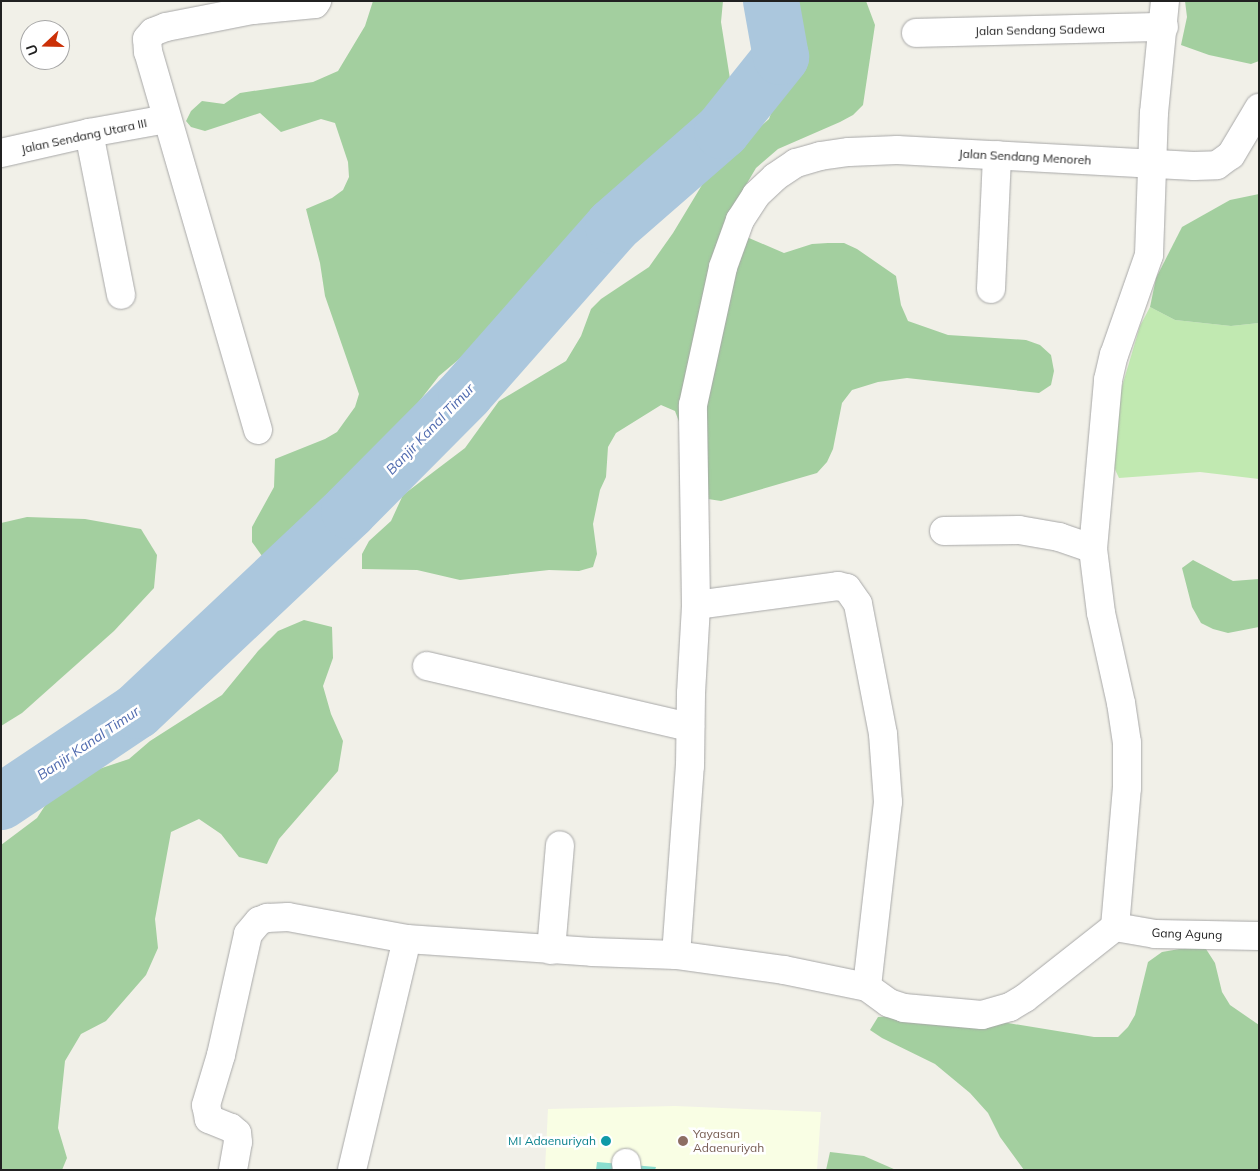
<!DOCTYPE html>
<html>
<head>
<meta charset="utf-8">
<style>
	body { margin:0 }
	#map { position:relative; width:1260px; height:1171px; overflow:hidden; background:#f1f0e8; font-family:Mulish,sans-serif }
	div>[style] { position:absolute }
	.education>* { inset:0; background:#f9fee4 }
	.grass>* { inset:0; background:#c1e9b1 }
	.forest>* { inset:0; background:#a3cf9f }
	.pitch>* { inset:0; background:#8addce }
	.river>* { height:56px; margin:-28px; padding:0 28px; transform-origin:28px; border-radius:28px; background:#abc7dd }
	.roads { filter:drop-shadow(0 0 1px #a8a8a8) drop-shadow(0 0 1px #a8a8a8) }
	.minor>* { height:28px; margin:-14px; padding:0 14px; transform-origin:14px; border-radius:14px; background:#fff }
	.dots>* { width:14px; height:14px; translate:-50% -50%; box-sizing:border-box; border:2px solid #fff; border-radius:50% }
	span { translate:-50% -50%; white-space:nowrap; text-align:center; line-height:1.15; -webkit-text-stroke:5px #fff; paint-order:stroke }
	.street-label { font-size:12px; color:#212121 }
	.education-label { font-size:12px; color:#785e54 }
	.left { translate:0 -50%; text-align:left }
	.culture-label { font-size:12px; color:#0d838f }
	.right { translate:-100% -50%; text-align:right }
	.water-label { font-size:14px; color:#506baf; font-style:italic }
	.frame { position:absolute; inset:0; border:2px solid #212121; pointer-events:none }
	.north { position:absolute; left:20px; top:20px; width:50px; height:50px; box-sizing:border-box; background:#fff; border:1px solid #a6a6a6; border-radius:50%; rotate:249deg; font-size:14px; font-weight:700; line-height:20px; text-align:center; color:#212121 }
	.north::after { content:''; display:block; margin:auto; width:18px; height:22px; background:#cb3007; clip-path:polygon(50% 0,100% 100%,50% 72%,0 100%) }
</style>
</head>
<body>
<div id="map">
	<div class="education">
		<div style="clip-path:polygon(675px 1106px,821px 1112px,817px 1170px,545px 1170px,548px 1109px)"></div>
	</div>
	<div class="grass">
		<div style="clip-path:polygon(1150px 307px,1175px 320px,1231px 326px,1259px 323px,1259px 479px,1200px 472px,1119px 478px,1110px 459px,1120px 393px,1140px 326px)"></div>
	</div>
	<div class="forest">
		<div style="clip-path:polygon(373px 1px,723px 1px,721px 22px,731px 85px,723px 99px,711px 106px,659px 152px,630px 187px,587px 229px,540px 291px,439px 376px,378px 454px,327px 503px,310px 529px,289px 550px,276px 556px,262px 556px,252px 542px,252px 527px,274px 487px,275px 459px,325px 439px,337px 432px,355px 407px,359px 394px,325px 296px,320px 263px,306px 209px,332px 198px,343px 190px,349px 177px,348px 162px,335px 123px,321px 119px,281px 132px,260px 113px,205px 131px,191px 127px,186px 121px,191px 111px,202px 101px,224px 104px,240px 93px,313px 82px,338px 71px,365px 26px)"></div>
		<div style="clip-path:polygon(787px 1px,866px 1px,875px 25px,863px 105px,853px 115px,840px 122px,778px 149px,756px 168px,733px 207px,742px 235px,784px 253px,812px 244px,828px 243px,844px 243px,857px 249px,896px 276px,901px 305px,908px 321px,948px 335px,1026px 340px,1040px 345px,1051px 355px,1054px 371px,1051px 385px,1039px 393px,907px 378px,878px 382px,852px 390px,842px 403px,833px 449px,827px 462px,817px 473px,721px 501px,708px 499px,675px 411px,661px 405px,616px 433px,608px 447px,606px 477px,600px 490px,593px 524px,597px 554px,593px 567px,579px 571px,549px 570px,460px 580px,417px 570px,362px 569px,362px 554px,369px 541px,391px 521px,403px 495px,465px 448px,499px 401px,566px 361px,581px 336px,591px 309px,601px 299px,649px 267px,673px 233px,705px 180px,725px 158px,769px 119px,788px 66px,790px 38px)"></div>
		<div style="clip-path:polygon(1185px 1px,1259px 1px,1259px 61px,1251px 64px,1209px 55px,1181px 45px,1187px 17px)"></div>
		<div style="clip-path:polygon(1259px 194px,1259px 323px,1231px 326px,1175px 320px,1150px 307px,1156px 278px,1182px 227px,1230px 200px)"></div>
		<div style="clip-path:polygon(27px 517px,85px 519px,141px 529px,157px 555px,154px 588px,114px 631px,22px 713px,1px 726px,1px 523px)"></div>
		<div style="clip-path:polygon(1193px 560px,1233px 581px,1259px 579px,1259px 627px,1228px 633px,1213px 629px,1201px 623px,1192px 607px,1182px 568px)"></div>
		<div style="clip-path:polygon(304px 620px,332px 627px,333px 658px,323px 686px,331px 714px,343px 741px,338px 771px,279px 839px,267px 864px,239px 857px,221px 834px,199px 819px,171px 832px,155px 919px,158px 948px,146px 975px,106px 1021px,81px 1034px,65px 1061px,58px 1128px,67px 1158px,62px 1170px,1px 1170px,1px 845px,37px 818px,52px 795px,75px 777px,129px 759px,150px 741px,222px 695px,258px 651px,278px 631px)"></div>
		<div style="clip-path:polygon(1191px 947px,1206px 949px,1215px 963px,1222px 992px,1230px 1005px,1259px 1025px,1259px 1170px,1024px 1170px,1000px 1137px,988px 1113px,970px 1093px,935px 1064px,882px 1038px,870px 1030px,878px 1017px,893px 1016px,934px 1024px,1008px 1023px,1094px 1037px,1118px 1037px,1128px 1027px,1135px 1015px,1148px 962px,1162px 952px)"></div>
		<div style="clip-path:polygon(830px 1152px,864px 1156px,896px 1170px,826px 1170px)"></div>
	</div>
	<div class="pitch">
		<div style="clip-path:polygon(597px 1162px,656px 1167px,655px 1170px,596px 1170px)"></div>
	</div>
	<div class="river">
		<div style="left:1px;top:802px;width:164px;rotate:-33.8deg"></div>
		<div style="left:137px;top:711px;width:291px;rotate:-43.3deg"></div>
		<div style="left:349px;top:511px;width:166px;rotate:-45.2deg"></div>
		<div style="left:466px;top:393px;width:222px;rotate:-48.6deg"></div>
		<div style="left:613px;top:226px;width:145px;rotate:-41.1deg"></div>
		<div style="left:722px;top:131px;width:95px;rotate:-51.4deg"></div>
		<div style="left:781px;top:57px;width:57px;rotate:-100.1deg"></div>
	</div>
	<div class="roads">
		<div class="minor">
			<div style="left:916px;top:33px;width:248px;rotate:-1.4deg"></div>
			<div style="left:89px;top:133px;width:165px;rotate:78.8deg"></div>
			<div style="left:1px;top:153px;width:90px;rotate:-12.8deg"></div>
			<div style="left:89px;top:133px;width:79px;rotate:-10.2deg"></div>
			<div style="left:991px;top:289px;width:134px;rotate:-87.4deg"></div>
			<div style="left:258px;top:430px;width:394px;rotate:-106.2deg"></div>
			<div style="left:148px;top:52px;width:13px;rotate:-94deg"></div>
			<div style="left:147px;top:39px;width:9px;rotate:-49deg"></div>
			<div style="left:153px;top:32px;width:14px;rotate:-21deg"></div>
			<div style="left:166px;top:27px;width:89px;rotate:-11.1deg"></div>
			<div style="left:253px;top:10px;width:62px;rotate:-5.5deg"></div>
			<div style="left:315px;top:4px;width:4px;rotate:-56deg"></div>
			<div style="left:944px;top:531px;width:75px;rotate:-0.8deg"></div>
			<div style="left:1019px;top:530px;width:41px;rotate:9.9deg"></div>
			<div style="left:1059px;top:537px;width:36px;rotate:19deg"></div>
			<div style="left:696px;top:605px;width:143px;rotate:-7.6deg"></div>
			<div style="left:838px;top:586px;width:9px;rotate:13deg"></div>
			<div style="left:847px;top:588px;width:19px;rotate:55deg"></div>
			<div style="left:858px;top:604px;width:132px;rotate:79.1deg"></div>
			<div style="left:883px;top:734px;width:68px;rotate:85.8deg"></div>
			<div style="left:888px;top:802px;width:186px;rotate:96.5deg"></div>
			<div style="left:427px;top:666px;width:270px;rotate:13.1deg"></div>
			<div style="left:1115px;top:927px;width:41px;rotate:9.9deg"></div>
			<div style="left:1155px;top:934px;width:104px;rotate:1.1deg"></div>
			<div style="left:551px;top:950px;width:105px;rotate:-85.1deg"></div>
			<div style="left:676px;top:955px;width:190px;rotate:-85.8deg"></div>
			<div style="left:690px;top:766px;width:73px;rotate:-89.2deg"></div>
			<div style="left:691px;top:693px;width:88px;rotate:-86.7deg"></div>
			<div style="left:696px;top:605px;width:200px;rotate:-90.9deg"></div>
			<div style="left:693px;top:405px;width:141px;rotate:-77.7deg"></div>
			<div style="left:723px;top:267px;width:50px;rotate:-70.1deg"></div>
			<div style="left:740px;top:220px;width:30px;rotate:-57deg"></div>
			<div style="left:756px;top:195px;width:26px;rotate:-43deg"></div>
			<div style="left:775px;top:177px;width:25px;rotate:-34deg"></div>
			<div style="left:796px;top:163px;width:25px;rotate:-16deg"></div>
			<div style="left:820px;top:156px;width:29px;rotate:-8deg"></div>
			<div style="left:849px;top:152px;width:48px;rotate:-2.4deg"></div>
			<div style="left:897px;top:150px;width:297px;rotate:3.1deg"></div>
			<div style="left:1194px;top:166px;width:23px;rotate:-2deg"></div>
			<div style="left:1217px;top:165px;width:17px;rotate:-36deg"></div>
			<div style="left:1231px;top:155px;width:55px;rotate:-59.2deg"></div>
			<div style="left:626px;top:1163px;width:7px;rotate:82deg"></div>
			<div style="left:233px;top:1170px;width:28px;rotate:-80deg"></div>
			<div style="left:238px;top:1142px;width:9px;rotate:-96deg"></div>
			<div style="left:237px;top:1133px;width:8px;rotate:-140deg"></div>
			<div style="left:231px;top:1128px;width:24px;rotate:-158deg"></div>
			<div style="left:209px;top:1119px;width:14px;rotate:-102deg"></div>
			<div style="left:206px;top:1105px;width:52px;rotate:-73.3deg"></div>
			<div style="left:221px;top:1055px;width:124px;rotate:-77.4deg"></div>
			<div style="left:248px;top:934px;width:17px;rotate:-50deg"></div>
			<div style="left:259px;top:921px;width:9px;rotate:-21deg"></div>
			<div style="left:267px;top:918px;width:21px;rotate:-3deg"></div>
			<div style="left:288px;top:917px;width:121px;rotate:10.5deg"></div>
			<div style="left:407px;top:939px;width:185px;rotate:4deg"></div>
			<div style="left:592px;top:952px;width:84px;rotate:2deg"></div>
			<div style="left:676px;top:955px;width:109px;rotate:7.9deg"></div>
			<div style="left:784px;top:970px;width:85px;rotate:11.6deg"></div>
			<div style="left:867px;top:987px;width:27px;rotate:36deg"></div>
			<div style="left:889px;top:1003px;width:16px;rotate:18deg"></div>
			<div style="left:904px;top:1008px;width:78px;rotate:5.1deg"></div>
			<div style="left:982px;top:1015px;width:29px;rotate:-16deg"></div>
			<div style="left:1010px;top:1007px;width:17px;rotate:-31deg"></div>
			<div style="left:1025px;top:998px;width:115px;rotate:-38.3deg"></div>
			<div style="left:1115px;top:927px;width:140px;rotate:-85.1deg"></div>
			<div style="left:1127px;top:788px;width:45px;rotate:-90deg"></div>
			<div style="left:1127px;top:743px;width:40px;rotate:-98.5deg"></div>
			<div style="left:1121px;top:703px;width:92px;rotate:-102.5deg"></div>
			<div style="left:1101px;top:613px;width:64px;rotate:-97.1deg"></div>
			<div style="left:1093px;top:549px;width:170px;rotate:-84.9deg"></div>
			<div style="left:1108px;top:380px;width:26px;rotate:-77deg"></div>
			<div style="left:1114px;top:355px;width:106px;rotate:-70.7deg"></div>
			<div style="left:1149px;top:255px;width:142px;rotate:-88deg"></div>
			<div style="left:1154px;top:113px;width:113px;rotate:-84.4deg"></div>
			<div style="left:352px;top:1170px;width:237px;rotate:-76.6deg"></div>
		</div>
	</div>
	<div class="dots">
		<div style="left:606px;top:1141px;background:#0f9aa8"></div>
		<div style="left:683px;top:1141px;background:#8d6e63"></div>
	</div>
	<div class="street-label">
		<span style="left:1040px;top:30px;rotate:-1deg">Jalan Sendang Sadewa</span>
		<span style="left:84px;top:136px;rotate:-12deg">Jalan Sendang Utara III</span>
		<span style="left:1025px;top:157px;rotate:3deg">Jalan Sendang Menoreh</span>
		<span style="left:1187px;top:934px;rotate:2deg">Gang Agung</span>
	</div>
	<div class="education-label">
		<span class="left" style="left:693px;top:1141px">Yayasan<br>Adaenuriyah</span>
	</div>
	<div class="culture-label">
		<span class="right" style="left:596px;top:1141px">MI Adaenuriyah</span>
	</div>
	<div class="water-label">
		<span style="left:430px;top:429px;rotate:-46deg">Banjir Kanal Timur</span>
		<span style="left:88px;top:743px;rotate:-34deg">Banjir Kanal Timur</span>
	</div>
	<div class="frame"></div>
	<div class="north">U</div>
</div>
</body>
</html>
